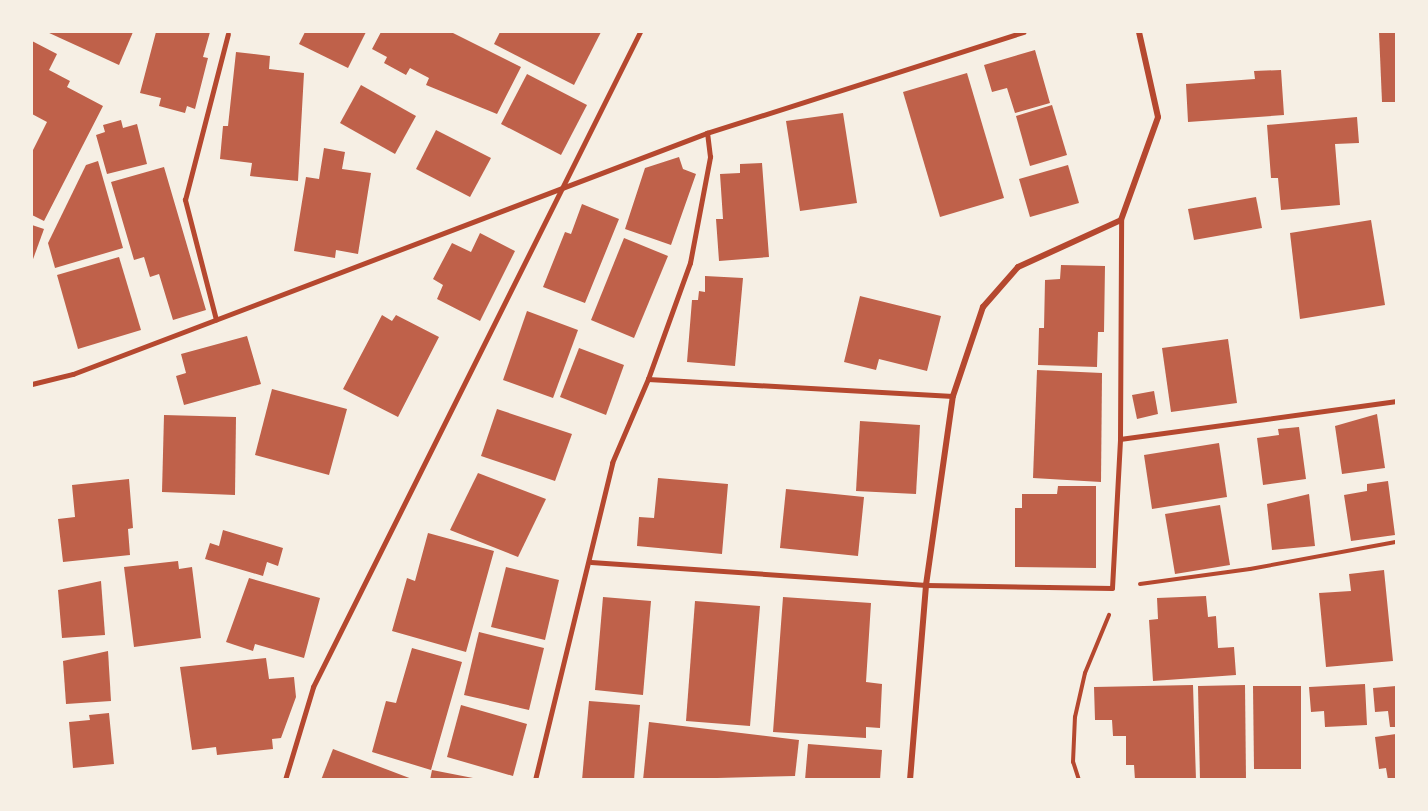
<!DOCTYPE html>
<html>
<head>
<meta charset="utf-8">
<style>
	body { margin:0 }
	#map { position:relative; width:1428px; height:811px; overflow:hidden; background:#f6efe4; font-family:"PT Sans Narrow",sans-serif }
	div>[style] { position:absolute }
	.building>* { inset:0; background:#bf614a }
	.path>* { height:4px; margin:-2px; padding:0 2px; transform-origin:2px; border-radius:2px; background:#b5482f }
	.service>* { height:4.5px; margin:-2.25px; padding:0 2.25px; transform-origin:2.25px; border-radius:2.25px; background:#b5482f }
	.minor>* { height:6px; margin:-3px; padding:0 3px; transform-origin:3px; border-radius:3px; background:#b5482f }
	span { translate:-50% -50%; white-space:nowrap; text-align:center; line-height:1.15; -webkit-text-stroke:5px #f6efe4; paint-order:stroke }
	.frame { position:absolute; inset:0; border:33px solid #f6efe4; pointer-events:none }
</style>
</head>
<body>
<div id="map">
	<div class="building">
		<div style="clip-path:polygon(47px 32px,133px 32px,119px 65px)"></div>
		<div style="clip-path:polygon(156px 32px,210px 32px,203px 57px,208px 58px,195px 109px,187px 106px,185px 113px,159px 106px,161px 98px,140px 93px)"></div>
		<div style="clip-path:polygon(305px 32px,366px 32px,348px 68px,299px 44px)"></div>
		<div style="clip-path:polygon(381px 32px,451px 32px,521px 67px,497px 114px,426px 85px,429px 78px,410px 68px,406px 75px,384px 63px,387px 57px,372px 49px)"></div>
		<div style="clip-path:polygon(500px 32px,601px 32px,574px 85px,494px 44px)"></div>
		<div style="clip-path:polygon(1379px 32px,1396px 32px,1396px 102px,1382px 102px)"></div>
		<div style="clip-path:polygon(32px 41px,57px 54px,49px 70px,70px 81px,67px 87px,103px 106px,44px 221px,32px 215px,32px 152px,47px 122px,32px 114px)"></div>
		<div style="clip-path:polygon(1035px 50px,1050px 103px,1015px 113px,1007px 88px,992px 92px,984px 65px)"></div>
		<div style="clip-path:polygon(236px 52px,270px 56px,269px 69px,304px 73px,298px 181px,250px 176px,252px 163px,220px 159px,223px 126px,228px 126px)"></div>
		<div style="clip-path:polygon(1281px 70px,1284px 115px,1188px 122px,1186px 84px,1255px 79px,1254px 71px)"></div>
		<div style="clip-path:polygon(967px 73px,1004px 198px,940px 217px,903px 92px)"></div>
		<div style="clip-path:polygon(527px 74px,587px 105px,561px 155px,501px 124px)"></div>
		<div style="clip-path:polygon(361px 85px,416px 116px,395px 154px,340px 123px)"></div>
		<div style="clip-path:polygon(1052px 105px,1067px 155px,1030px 166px,1016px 116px)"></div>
		<div style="clip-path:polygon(843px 113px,857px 203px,800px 211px,786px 121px)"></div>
		<div style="clip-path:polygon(1357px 117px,1359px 143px,1335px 144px,1340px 205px,1281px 210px,1278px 178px,1271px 178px,1267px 125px)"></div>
		<div style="clip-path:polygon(121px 120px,123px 128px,137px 124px,147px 164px,107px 174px,96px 135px,105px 132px,103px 125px)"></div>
		<div style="clip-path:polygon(436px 130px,491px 158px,470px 197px,416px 169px)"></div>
		<div style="clip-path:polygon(324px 148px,345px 152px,342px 169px,371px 173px,358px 254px,336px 250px,335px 258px,294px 251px,306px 177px,319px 179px)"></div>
		<div style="clip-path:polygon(679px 157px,683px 169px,696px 174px,671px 245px,625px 229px,645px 168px)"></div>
		<div style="clip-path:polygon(98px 161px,123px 248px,55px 268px,48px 243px,86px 165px)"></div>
		<div style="clip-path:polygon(762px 163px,769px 257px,719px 261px,716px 219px,723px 219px,720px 174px,740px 173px,740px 164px)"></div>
		<div style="clip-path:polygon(1068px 165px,1079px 203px,1030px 217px,1019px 179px)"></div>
		<div style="clip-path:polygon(164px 167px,206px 310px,173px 320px,159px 274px,150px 277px,144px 257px,134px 260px,111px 182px)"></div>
		<div style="clip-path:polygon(1256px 197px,1262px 228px,1194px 240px,1188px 209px)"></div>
		<div style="clip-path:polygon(582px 204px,619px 219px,585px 303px,543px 287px,565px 232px,571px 234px)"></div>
		<div style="clip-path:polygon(1371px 220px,1385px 305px,1300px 319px,1290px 233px)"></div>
		<div style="clip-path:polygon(32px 225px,44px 229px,32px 262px)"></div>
		<div style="clip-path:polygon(480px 233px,515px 251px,480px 321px,437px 299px,443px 285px,433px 279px,452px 243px,471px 252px)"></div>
		<div style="clip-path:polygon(624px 238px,668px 256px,634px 338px,591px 320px)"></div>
		<div style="clip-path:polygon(119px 257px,141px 330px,78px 349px,57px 275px)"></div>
		<div style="clip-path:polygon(1061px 265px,1105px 266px,1104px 332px,1098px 332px,1097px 367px,1038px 365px,1039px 328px,1044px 328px,1045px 280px,1060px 279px)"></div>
		<div style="clip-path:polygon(705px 276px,743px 278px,735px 366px,687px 362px,692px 300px,698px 300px,699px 291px,705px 292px)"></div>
		<div style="clip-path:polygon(860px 296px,941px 316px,927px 371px,879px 359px,876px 370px,844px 362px)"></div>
		<div style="clip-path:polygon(527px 311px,578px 330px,553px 398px,503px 380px)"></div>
		<div style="clip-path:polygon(382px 315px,392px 321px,396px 315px,439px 337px,398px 417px,343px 389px)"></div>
		<div style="clip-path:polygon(247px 336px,261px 384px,184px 405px,176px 376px,186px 373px,181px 354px)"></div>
		<div style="clip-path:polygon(1228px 339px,1237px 403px,1171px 412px,1162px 348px)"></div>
		<div style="clip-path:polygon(579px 348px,624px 365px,606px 415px,560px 397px)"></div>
		<div style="clip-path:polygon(1037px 370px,1102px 373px,1101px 482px,1033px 478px)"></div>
		<div style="clip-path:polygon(272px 389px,347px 409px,329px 475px,255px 455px)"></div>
		<div style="clip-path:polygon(1154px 391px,1158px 414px,1137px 419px,1132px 395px)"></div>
		<div style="clip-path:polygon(497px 409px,572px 434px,555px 481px,481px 456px)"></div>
		<div style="clip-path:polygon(1377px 414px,1385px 468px,1342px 474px,1335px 426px)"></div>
		<div style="clip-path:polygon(164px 415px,236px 417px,235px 495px,162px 492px)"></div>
		<div style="clip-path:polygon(860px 421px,920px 425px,916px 494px,856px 491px)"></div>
		<div style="clip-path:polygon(1299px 427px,1306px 479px,1263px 485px,1257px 438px,1279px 435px,1278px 429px)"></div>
		<div style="clip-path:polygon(1219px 443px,1227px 497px,1152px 509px,1144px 455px)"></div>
		<div style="clip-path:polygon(478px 473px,546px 499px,518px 557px,450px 530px)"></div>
		<div style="clip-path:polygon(658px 478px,728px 484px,722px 554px,637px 546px,639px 517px,654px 518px)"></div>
		<div style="clip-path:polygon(129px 479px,133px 528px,128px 529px,130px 555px,63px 562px,58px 519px,75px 517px,72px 485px)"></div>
		<div style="clip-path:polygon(1388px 481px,1395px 535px,1351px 541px,1344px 495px,1367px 491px,1367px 484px)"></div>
		<div style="clip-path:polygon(1058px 486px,1096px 486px,1096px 568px,1015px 567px,1015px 508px,1022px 508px,1022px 494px,1057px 494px)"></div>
		<div style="clip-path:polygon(786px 489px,864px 497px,858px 556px,780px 548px)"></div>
		<div style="clip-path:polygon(1309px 494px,1315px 546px,1272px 550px,1267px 504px)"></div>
		<div style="clip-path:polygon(1220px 505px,1230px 565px,1175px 574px,1165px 514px)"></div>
		<div style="clip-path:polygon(223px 530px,283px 548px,278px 566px,267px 562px,263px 576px,205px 559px,210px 543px,219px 546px)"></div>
		<div style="clip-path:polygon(428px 533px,494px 551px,466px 652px,392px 631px,407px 578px,415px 581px)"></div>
		<div style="clip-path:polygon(178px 561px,179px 569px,192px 567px,201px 638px,134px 647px,124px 567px)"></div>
		<div style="clip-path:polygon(506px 567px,559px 580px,545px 640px,491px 627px)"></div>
		<div style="clip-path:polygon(1384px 570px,1393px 661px,1326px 667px,1319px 593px,1351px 591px,1349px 574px)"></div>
		<div style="clip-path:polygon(249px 578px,320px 598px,304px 658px,255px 644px,253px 651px,226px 642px)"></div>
		<div style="clip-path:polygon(101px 581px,105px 635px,62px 638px,58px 590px)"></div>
		<div style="clip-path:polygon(1206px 596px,1208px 617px,1216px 616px,1218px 648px,1234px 647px,1236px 675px,1153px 681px,1149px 620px,1158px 619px,1157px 598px)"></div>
		<div style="clip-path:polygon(603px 597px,651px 601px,643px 695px,595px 690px)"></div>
		<div style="clip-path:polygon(783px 597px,871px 603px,866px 682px,882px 684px,880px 728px,866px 727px,866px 738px,773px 732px)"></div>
		<div style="clip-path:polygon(695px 601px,760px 606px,750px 726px,686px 721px)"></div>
		<div style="clip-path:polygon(479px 632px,544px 648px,529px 710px,464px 695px)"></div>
		<div style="clip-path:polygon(412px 648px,462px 662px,431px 770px,372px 752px,386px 701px,396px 703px)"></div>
		<div style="clip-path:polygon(108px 651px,111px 701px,66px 704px,63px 661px)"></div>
		<div style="clip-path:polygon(266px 658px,269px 679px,294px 677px,296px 697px,281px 738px,272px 739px,273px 749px,217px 755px,216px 747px,192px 750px,180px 667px)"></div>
		<div style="clip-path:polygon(1365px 684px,1367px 725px,1325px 727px,1324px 711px,1311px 712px,1309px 687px)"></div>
		<div style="clip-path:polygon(1193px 685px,1196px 780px,1135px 780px,1134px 765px,1126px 765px,1126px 736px,1113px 736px,1112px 720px,1095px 720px,1094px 687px)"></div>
		<div style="clip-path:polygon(1245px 685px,1246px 780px,1200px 780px,1198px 686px)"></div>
		<div style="clip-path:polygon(1253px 686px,1301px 686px,1301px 769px,1254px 769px)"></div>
		<div style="clip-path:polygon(1396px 686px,1396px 727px,1390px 727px,1388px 711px,1375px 712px,1373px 688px)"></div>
		<div style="clip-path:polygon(589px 701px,640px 705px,634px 780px,582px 780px)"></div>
		<div style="clip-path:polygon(461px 705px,527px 724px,513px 776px,447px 757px)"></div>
		<div style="clip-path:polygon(109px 713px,114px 764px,73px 768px,69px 722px,90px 720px,89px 715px)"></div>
		<div style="clip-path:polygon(649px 722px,799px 740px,795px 776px,643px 780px)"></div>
		<div style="clip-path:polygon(1396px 734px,1396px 780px,1388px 780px,1386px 768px,1379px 769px,1375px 737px)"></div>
		<div style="clip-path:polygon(808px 744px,882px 750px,880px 780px,805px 780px)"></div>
		<div style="clip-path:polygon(333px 749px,412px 779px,412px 780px,321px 780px)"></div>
		<div style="clip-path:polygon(432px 770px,473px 778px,473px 780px,430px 780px)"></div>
	</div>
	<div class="path">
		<div style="left:1140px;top:584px;width:111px;rotate:-7.8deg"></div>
		<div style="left:1250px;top:569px;width:148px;rotate:-10.5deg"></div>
		<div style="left:1079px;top:780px;width:19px;rotate:-108deg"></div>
		<div style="left:1073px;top:762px;width:45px;rotate:-87.5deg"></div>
		<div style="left:1075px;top:717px;width:45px;rotate:-77.2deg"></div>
		<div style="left:1085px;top:673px;width:63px;rotate:-67.5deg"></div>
	</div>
	<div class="service">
		<div style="left:216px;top:320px;width:124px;rotate:-104.5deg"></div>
		<div style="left:185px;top:200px;width:171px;rotate:-75.5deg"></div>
		<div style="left:648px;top:379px;width:305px;rotate:3.2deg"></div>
		<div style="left:32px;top:384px;width:42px;rotate:-13.7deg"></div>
		<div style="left:73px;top:374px;width:678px;rotate:-20.81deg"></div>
		<div style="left:707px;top:133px;width:332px;rotate:-17.7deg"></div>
		<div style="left:1120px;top:439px;width:279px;rotate:-7.8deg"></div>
		<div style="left:591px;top:562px;width:336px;rotate:3.9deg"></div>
		<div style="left:926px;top:585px;width:186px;rotate:0.9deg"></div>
		<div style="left:1112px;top:588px;width:149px;rotate:-86.9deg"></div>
		<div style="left:1120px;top:439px;width:219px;rotate:-89.7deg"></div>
		<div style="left:285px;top:780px;width:97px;rotate:-73.2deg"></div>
		<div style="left:313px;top:687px;width:732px;rotate:-63.47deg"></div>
		<div style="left:535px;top:780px;width:326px;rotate:-76.3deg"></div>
		<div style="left:612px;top:463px;width:91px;rotate:-66.8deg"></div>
		<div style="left:648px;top:379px;width:123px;rotate:-70.1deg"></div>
		<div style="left:690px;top:263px;width:108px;rotate:-79.3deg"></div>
		<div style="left:710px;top:157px;width:24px;rotate:-97deg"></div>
	</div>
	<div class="minor">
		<div style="left:910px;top:780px;width:196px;rotate:-85.3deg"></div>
		<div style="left:926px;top:585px;width:191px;rotate:-81.9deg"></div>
		<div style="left:953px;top:396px;width:94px;rotate:-71.4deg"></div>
		<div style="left:983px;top:307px;width:53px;rotate:-48.8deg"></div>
		<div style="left:1018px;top:267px;width:113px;rotate:-24.5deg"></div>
		<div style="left:1121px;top:220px;width:109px;rotate:-70.2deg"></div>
		<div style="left:1158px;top:117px;width:87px;rotate:-102.6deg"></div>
	</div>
	<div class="frame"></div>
</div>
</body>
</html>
